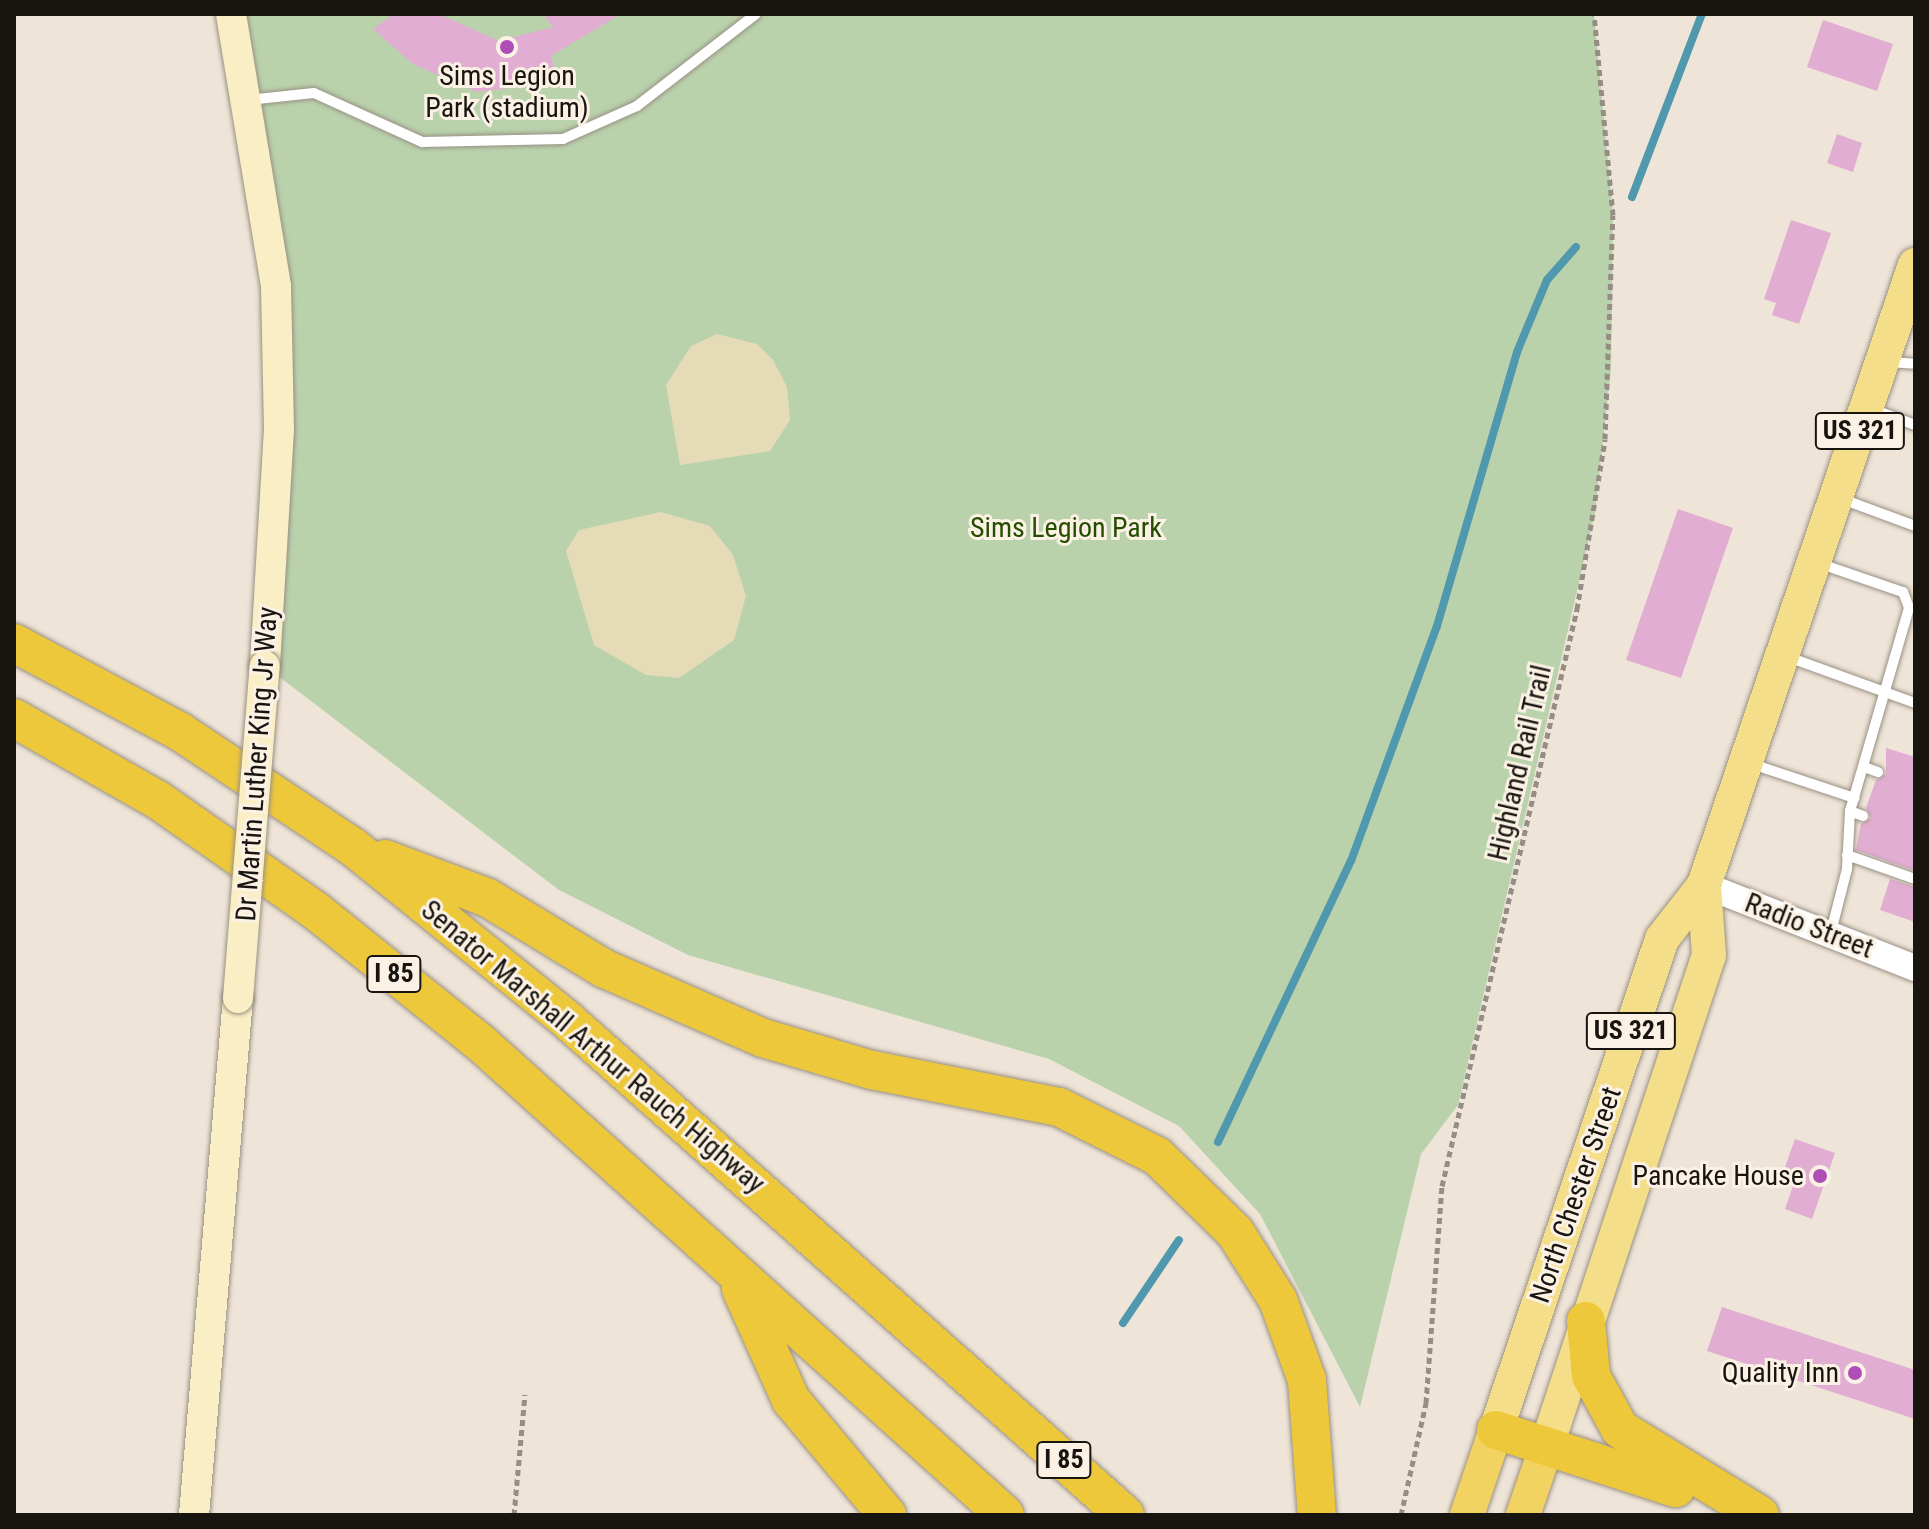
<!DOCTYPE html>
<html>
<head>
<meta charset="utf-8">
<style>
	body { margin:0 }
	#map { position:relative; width:1929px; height:1529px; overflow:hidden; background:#eee4d7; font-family:"Roboto Condensed",sans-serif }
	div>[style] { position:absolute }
	.green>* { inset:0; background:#b9d2ac }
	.sand>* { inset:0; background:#e5dcb7 }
	.stream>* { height:8px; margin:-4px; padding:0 4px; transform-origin:4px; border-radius:4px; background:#5098ae }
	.building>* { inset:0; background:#e2add2 }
	.path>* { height:5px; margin-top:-2.5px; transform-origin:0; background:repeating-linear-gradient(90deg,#968e85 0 6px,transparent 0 10px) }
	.roads { filter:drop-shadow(0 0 2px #999084) drop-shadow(0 0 2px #999084) }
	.service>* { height:10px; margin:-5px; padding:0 5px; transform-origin:5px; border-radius:5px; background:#fff }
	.tertiary>* { height:26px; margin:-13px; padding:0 13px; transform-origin:13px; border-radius:13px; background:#fff }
	.secondary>* { height:30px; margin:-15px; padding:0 15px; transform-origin:15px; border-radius:15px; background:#faeec4 }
	.primary>* { height:34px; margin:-17px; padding:0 17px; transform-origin:17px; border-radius:17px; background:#f5de89 }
	.trunk>* { height:34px; margin:-17px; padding:0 17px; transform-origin:17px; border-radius:17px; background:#f2d362 }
	.motorway>* { height:38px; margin:-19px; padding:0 19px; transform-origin:19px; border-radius:19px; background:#eec83b }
	.bridges { filter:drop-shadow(0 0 2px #999084) drop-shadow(0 0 2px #999084) }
	.secondary-bridge>* { height:30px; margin:-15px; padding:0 15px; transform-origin:15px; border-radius:15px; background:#faeec4 }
	.dots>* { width:22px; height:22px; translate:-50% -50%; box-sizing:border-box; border:4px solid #fbf1e4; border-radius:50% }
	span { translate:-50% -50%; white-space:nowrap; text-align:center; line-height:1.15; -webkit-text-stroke:6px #fbf1e4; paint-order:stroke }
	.shield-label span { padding:2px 6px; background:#fbf1e4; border:2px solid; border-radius:6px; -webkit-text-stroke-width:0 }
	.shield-label { font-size:26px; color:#181510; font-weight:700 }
	.poi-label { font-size:28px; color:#181510 }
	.right { translate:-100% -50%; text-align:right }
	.park-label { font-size:28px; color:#254d00 }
	.street-label { font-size:28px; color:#181510 }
	.frame { position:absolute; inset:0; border:16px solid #181510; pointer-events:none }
</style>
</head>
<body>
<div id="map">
	<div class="green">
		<div style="clip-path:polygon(231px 14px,1594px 14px,1613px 215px,1611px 370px,1595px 513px,1458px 1105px,1421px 1154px,1360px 1407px,1260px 1214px,1179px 1126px,1049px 1059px,688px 955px,559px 890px,265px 666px,279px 429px)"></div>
	</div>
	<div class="sand">
		<div style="clip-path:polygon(717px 334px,757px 344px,773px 360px,787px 387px,790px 420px,770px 451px,680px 465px,666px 385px,691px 346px)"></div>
		<div style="clip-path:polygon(661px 512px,710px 526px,733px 555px,746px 596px,734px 640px,679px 678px,646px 675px,594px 645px,566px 551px,579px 530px)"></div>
	</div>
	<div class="stream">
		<div style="left:1632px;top:197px;width:196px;rotate:-69.1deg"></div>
		<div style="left:1218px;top:1142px;width:311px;rotate:-64.7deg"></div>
		<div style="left:1351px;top:861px;width:250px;rotate:-69.9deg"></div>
		<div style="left:1437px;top:626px;width:285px;rotate:-73.7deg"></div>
		<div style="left:1517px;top:352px;width:78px;rotate:-67.4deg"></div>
		<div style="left:1547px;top:280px;width:44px;rotate:-48.7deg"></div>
		<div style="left:1123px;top:1323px;width:100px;rotate:-56deg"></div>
	</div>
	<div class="building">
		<div style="clip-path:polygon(394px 14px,439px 14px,499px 41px,553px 27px,543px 14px,621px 14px,551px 56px,559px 82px,477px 92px,413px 64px,373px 29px)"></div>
		<div style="clip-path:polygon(1823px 20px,1893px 44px,1877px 91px,1807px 67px)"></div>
		<div style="clip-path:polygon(1837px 134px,1862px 143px,1853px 172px,1827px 163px)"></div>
		<div style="clip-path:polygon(1791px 220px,1831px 233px,1799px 324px,1772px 315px,1776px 303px,1764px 299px)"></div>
		<div style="clip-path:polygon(1678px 509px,1733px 528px,1681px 678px,1626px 660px)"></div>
		<div style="clip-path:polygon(1886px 748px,1915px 757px,1915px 871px,1856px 850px,1861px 824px,1871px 818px,1866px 808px,1876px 780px,1886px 774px)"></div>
		<div style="clip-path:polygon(1890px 879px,1915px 887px,1915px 922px,1880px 910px)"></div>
		<div style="clip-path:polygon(1795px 1139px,1835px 1153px,1812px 1219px,1785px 1209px,1793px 1186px,1780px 1181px)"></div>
		<div style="clip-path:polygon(1722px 1307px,1915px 1370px,1915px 1419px,1707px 1351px)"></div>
	</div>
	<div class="path">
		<div style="left:514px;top:1515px;width:121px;rotate:-84.8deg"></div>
		<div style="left:1401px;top:1515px;width:115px;rotate:-77.4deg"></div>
		<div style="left:1426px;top:1403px;width:218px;rotate:-85.8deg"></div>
		<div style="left:1442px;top:1186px;width:593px;rotate:-76.83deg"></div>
		<div style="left:1577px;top:609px;width:172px;rotate:-80.6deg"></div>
		<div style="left:1605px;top:439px;width:224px;rotate:-88deg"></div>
		<div style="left:1613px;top:215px;width:202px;rotate:-95.4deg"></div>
	</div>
	<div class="roads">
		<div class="service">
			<div style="left:248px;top:100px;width:66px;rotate:-6.1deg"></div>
			<div style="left:314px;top:93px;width:119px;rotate:24.4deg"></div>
			<div style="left:422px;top:142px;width:141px;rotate:-1.2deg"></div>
			<div style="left:563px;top:139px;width:81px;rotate:-24deg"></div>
			<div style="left:637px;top:106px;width:150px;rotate:-37.7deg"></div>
			<div style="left:1889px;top:362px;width:26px;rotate:4deg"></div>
			<div style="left:1872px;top:409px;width:46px;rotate:20.4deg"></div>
			<div style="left:1842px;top:499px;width:78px;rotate:20.3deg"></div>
			<div style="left:1821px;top:564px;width:87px;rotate:18.9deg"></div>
			<div style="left:1903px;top:592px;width:17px;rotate:69deg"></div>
			<div style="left:1909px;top:608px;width:211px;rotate:106.2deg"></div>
			<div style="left:1850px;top:811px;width:58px;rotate:93deg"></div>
			<div style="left:1847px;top:869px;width:65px;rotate:104.3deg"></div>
			<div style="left:1788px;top:657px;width:135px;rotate:19.9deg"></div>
			<div style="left:1752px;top:764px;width:108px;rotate:18.4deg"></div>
			<div style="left:1864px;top:767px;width:15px;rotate:20deg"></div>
			<div style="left:1850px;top:811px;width:14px;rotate:21deg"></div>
			<div style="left:1847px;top:855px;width:72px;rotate:19.4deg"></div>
		</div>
		<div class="tertiary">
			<div style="left:1704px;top:885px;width:227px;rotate:21.5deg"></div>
		</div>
		<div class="secondary">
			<div style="left:231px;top:14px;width:276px;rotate:80.6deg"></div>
			<div style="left:276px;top:286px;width:143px;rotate:88.8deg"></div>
			<div style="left:279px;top:429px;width:237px;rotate:93.4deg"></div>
			<div style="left:194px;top:1515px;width:519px;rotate:-85.14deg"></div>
		</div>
		<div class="primary">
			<div style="left:1496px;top:1430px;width:518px;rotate:-71.32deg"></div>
			<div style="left:1662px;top:939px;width:68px;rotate:-52.1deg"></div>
			<div style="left:1704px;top:885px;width:655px;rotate:-71.21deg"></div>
			<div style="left:1547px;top:1445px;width:516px;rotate:-71.71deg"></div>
			<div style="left:1709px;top:955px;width:70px;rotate:-94.1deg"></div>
		</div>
		<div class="trunk">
			<div style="left:1467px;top:1515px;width:90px;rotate:-71.2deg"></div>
			<div style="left:1523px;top:1515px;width:74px;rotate:-71.1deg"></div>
		</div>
		<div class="motorway">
			<div style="left:14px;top:643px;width:187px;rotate:28.1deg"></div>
			<div style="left:179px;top:731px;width:209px;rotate:33.7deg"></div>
			<div style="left:353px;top:847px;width:274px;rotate:38.9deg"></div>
			<div style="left:566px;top:1019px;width:747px;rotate:41.58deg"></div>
			<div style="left:14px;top:718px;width:166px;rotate:29.7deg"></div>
			<div style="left:158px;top:800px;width:193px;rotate:35.1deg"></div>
			<div style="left:316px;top:911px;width:214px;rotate:38.7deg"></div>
			<div style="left:483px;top:1045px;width:702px;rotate:42deg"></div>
			<div style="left:385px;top:859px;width:110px;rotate:20.7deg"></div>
			<div style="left:488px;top:898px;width:137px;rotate:31.3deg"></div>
			<div style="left:605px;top:969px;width:172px;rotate:23.6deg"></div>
			<div style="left:763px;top:1038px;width:114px;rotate:16.4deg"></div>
			<div style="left:872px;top:1070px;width:191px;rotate:11.2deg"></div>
			<div style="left:1059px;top:1107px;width:110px;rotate:26.6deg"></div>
			<div style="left:1157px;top:1156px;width:109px;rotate:44.3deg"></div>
			<div style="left:1235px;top:1232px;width:80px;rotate:57.7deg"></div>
			<div style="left:1278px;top:1300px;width:85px;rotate:70.1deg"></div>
			<div style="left:1307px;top:1380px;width:135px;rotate:85.8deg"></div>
			<div style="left:741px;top:1289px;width:122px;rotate:65.8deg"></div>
			<div style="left:791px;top:1400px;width:150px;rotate:50.1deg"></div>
			<div style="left:1586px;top:1321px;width:55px;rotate:84.8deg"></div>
			<div style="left:1591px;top:1376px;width:60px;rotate:61.3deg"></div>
			<div style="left:1620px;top:1429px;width:164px;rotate:31.6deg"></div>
			<div style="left:1496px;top:1430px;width:189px;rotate:17.9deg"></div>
		</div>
	</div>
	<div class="bridges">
		<div class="secondary-bridge">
			<div style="left:238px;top:998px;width:333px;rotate:-85.4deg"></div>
		</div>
	</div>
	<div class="dots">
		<div style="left:507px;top:47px;background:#ae4eb6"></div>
		<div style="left:1820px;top:1176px;background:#ae4eb6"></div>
		<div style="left:1855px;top:1373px;background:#ae4eb6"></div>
	</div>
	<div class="shield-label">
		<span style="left:1860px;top:431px">US 321</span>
		<span style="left:394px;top:974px">I 85</span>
		<span style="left:1631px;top:1031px">US 321</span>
		<span style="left:1064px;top:1460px">I 85</span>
	</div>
	<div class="poi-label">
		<span style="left:507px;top:92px">Sims Legion<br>Park (stadium)</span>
		<span class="right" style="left:1804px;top:1176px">Pancake House</span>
		<span class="right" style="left:1839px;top:1373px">Quality Inn</span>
	</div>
	<div class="park-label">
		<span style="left:1066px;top:528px">Sims Legion Park</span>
	</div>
	<div class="street-label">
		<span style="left:1520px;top:763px;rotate:-77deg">Highland Rail Trail</span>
		<span style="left:257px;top:764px;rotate:-86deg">Dr Martin Luther King Jr Way</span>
		<span style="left:1809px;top:926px;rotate:21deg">Radio Street</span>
		<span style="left:593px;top:1047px;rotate:40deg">Senator Marshall Arthur Rauch Highway</span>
		<span style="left:1576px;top:1195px;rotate:-71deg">North Chester Street</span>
	</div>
	<div class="frame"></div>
</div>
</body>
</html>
